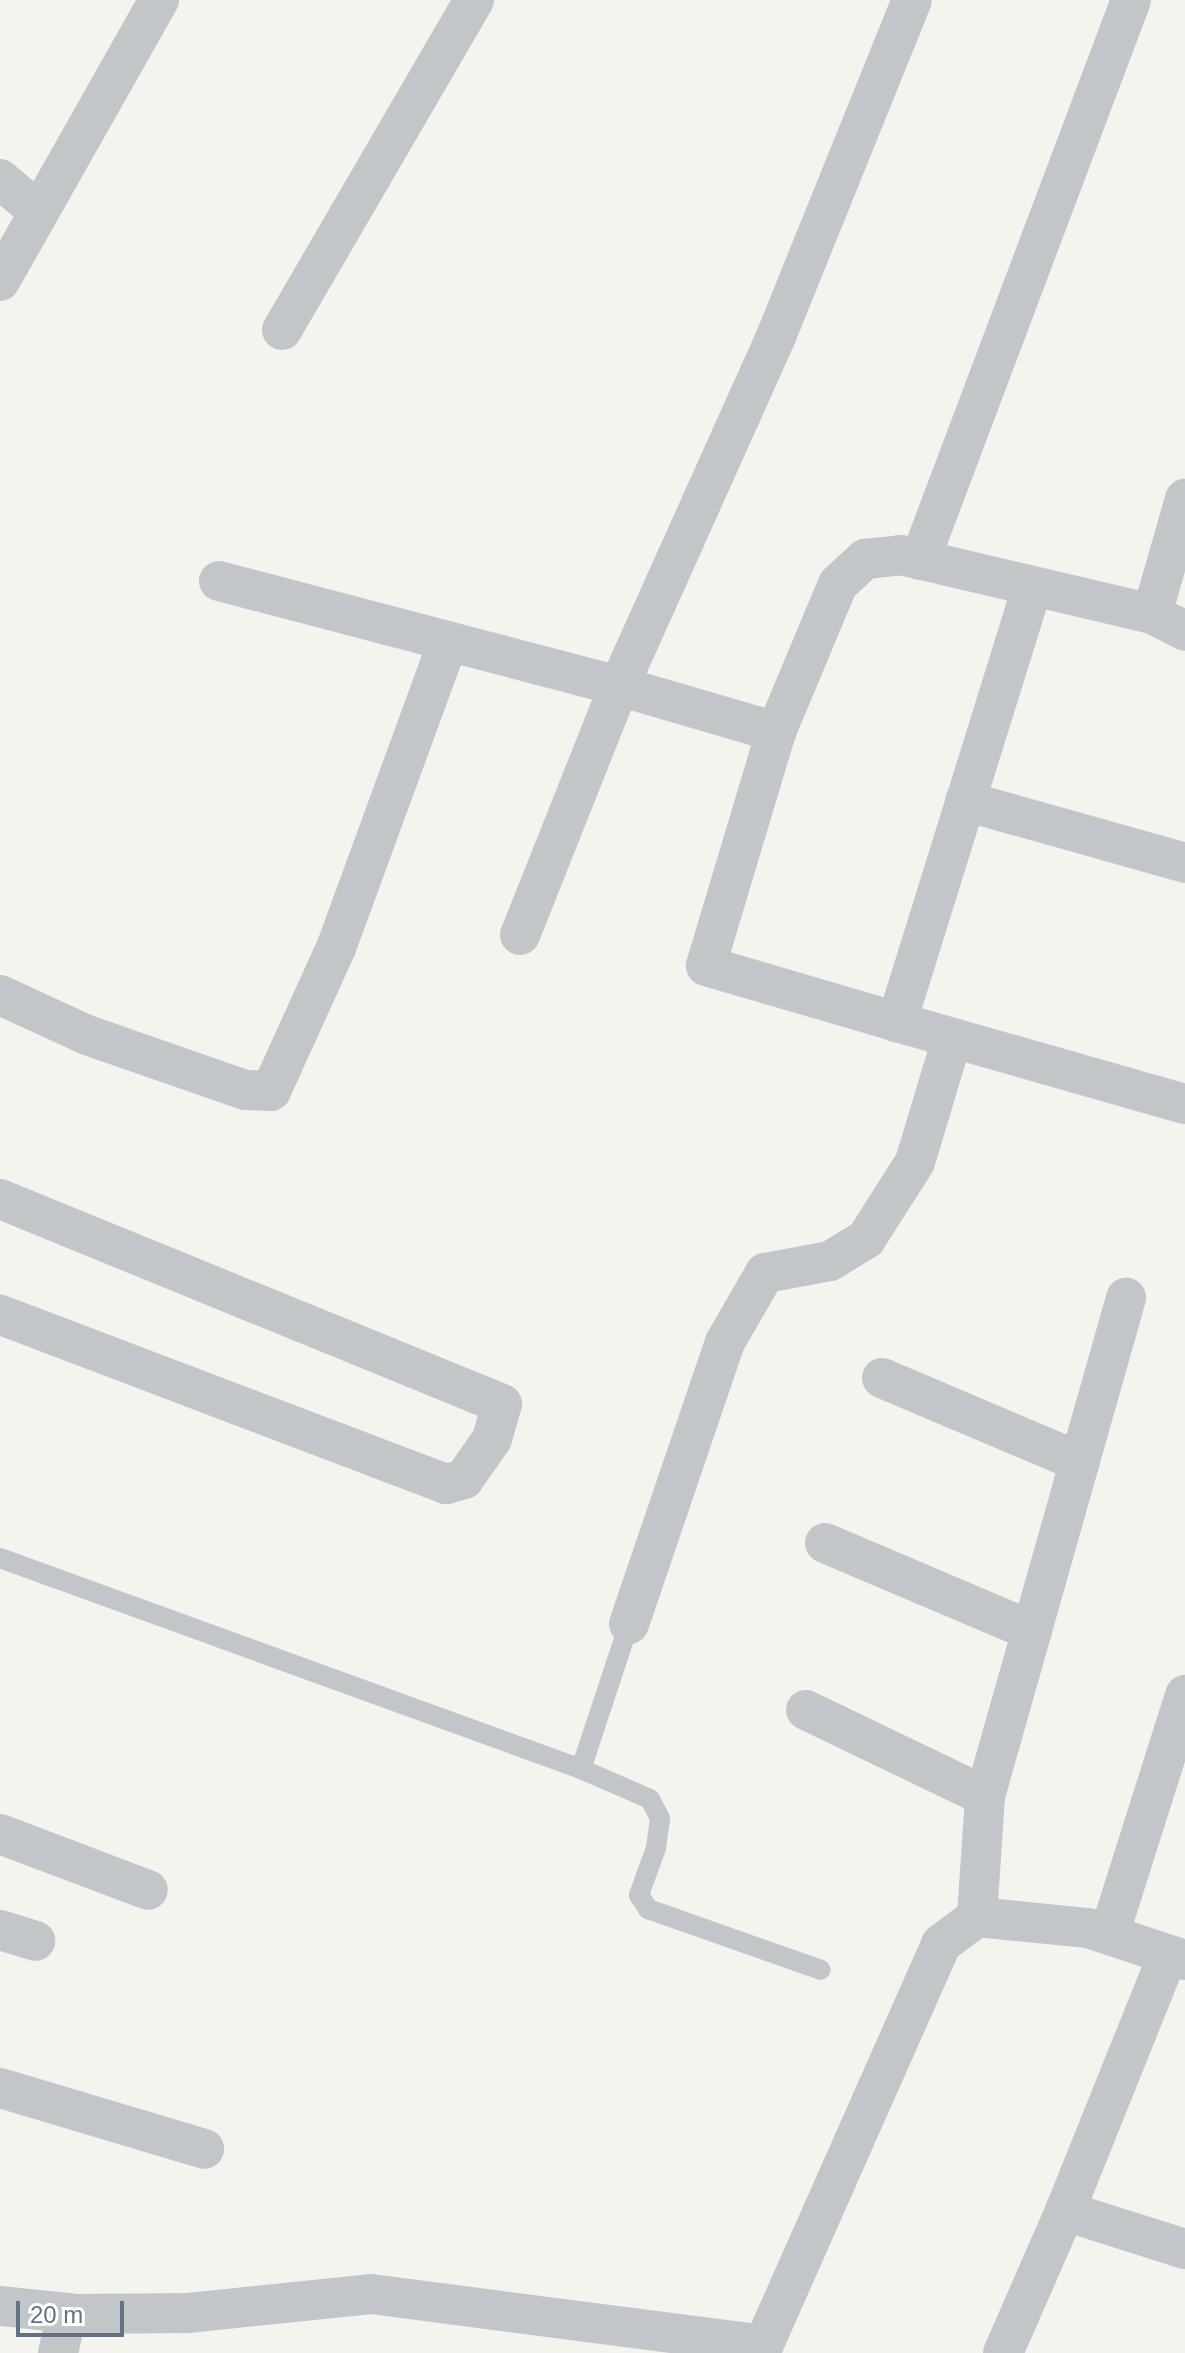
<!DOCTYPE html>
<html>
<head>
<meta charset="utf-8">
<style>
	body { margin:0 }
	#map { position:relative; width:1185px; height:2353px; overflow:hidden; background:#f4f4ef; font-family:Helvetica,sans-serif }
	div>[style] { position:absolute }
	.lane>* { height:20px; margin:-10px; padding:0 10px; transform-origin:10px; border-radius:10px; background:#c2c6c9 }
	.street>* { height:40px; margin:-20px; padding:0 20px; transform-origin:20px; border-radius:20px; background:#c2c6c9 }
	span { translate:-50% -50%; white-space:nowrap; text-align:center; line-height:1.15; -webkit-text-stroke:8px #fff; paint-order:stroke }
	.scale { position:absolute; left:16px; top:2301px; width:108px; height:36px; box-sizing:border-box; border:4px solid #607283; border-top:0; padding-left:10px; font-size:24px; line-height:28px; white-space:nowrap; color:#607283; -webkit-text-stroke:6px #fff; paint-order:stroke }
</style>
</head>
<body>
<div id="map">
	<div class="lane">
		<div style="left:0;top:1558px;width:618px;rotate:19.96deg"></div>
		<div style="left:581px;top:1769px;width:153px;rotate:-71.7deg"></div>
		<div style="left:581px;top:1769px;width:75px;rotate:23.5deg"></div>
		<div style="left:650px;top:1799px;width:22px;rotate:63deg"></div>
		<div style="left:660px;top:1819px;width:29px;rotate:98deg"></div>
		<div style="left:656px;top:1848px;width:50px;rotate:109.9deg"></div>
		<div style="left:639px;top:1895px;width:17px;rotate:57deg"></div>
		<div style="left:648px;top:1909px;width:183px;rotate:19.4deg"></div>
	</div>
	<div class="street">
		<div style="left:0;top:179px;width:51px;rotate:40.2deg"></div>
		<div style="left:0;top:281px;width:323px;rotate:-60.5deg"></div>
		<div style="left:282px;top:330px;width:382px;rotate:-59.8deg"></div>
		<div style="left:920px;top:560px;width:598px;rotate:-69.35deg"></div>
		<div style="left:219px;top:581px;width:414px;rotate:14.7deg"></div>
		<div style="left:619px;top:686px;width:164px;rotate:16.3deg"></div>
		<div style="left:776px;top:732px;width:160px;rotate:-67.3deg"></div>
		<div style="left:838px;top:584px;width:37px;rotate:-43deg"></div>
		<div style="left:865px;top:559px;width:36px;rotate:-6deg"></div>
		<div style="left:901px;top:555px;width:258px;rotate:13.2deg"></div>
		<div style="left:1152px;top:614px;width:37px;rotate:27deg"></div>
		<div style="left:1032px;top:588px;width:455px;rotate:107.3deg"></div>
		<div style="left:897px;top:1022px;width:299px;rotate:15.9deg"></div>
		<div style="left:1152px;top:614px;width:120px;rotate:-74deg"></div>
		<div style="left:776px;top:732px;width:244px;rotate:106.7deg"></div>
		<div style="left:706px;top:966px;width:199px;rotate:16.3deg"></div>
		<div style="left:965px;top:801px;width:229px;rotate:15.7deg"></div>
		<div style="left:520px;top:935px;width:268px;rotate:-68.3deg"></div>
		<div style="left:619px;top:686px;width:386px;rotate:-65.8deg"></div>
		<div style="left:777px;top:334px;width:360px;rotate:-68deg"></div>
		<div style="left:0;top:995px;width:96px;rotate:24.7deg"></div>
		<div style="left:87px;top:1035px;width:167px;rotate:19.2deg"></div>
		<div style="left:245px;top:1090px;width:26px;rotate:2deg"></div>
		<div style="left:271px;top:1091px;width:157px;rotate:-65.6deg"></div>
		<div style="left:336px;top:948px;width:326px;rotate:-69.9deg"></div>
		<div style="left:0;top:1199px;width:542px;rotate:22.21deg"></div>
		<div style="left:502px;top:1404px;width:36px;rotate:106deg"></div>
		<div style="left:492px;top:1439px;width:49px;rotate:125deg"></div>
		<div style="left:464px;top:1479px;width:19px;rotate:164deg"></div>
		<div style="left:446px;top:1484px;width:477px;rotate:-159.2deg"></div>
		<div style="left:882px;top:1378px;width:215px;rotate:23deg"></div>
		<div style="left:825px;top:1543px;width:225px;rotate:23deg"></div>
		<div style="left:629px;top:1624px;width:298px;rotate:-71.2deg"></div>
		<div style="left:725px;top:1342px;width:80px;rotate:-59.9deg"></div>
		<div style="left:765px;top:1273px;width:66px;rotate:-10.5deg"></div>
		<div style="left:830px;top:1261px;width:42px;rotate:-31.4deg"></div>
		<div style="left:866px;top:1239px;width:91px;rotate:-57.5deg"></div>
		<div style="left:915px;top:1162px;width:128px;rotate:-73.3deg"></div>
		<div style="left:806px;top:1710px;width:199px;rotate:25.7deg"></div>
		<div style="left:0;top:1834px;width:158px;rotate:20.7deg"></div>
		<div style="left:977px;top:1917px;width:121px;rotate:-86.2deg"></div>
		<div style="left:985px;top:1796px;width:518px;rotate:-74.19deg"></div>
		<div style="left:0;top:1930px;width:37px;rotate:17deg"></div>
		<div style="left:1109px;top:1935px;width:252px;rotate:-72.4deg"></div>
		<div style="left:0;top:2088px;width:213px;rotate:16.6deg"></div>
		<div style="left:1065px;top:2211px;width:126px;rotate:17.6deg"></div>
		<div style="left:0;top:2306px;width:76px;rotate:6deg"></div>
		<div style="left:76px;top:2314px;width:112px;rotate:-0.5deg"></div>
		<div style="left:188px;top:2313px;width:184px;rotate:-5.9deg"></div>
		<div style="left:371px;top:2294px;width:396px;rotate:7.4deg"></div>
		<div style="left:58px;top:2353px;width:41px;rotate:-77.3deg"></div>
		<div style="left:760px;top:2353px;width:447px;rotate:-66.1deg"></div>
		<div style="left:941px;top:1944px;width:45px;rotate:-36.9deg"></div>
		<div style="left:977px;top:1917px;width:112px;rotate:5.7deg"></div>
		<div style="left:1088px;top:1928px;width:102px;rotate:18.3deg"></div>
		<div style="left:1003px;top:2353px;width:155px;rotate:-66.4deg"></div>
		<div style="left:1065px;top:2211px;width:276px;rotate:-68.1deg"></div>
	</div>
	<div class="scale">20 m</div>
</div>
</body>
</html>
